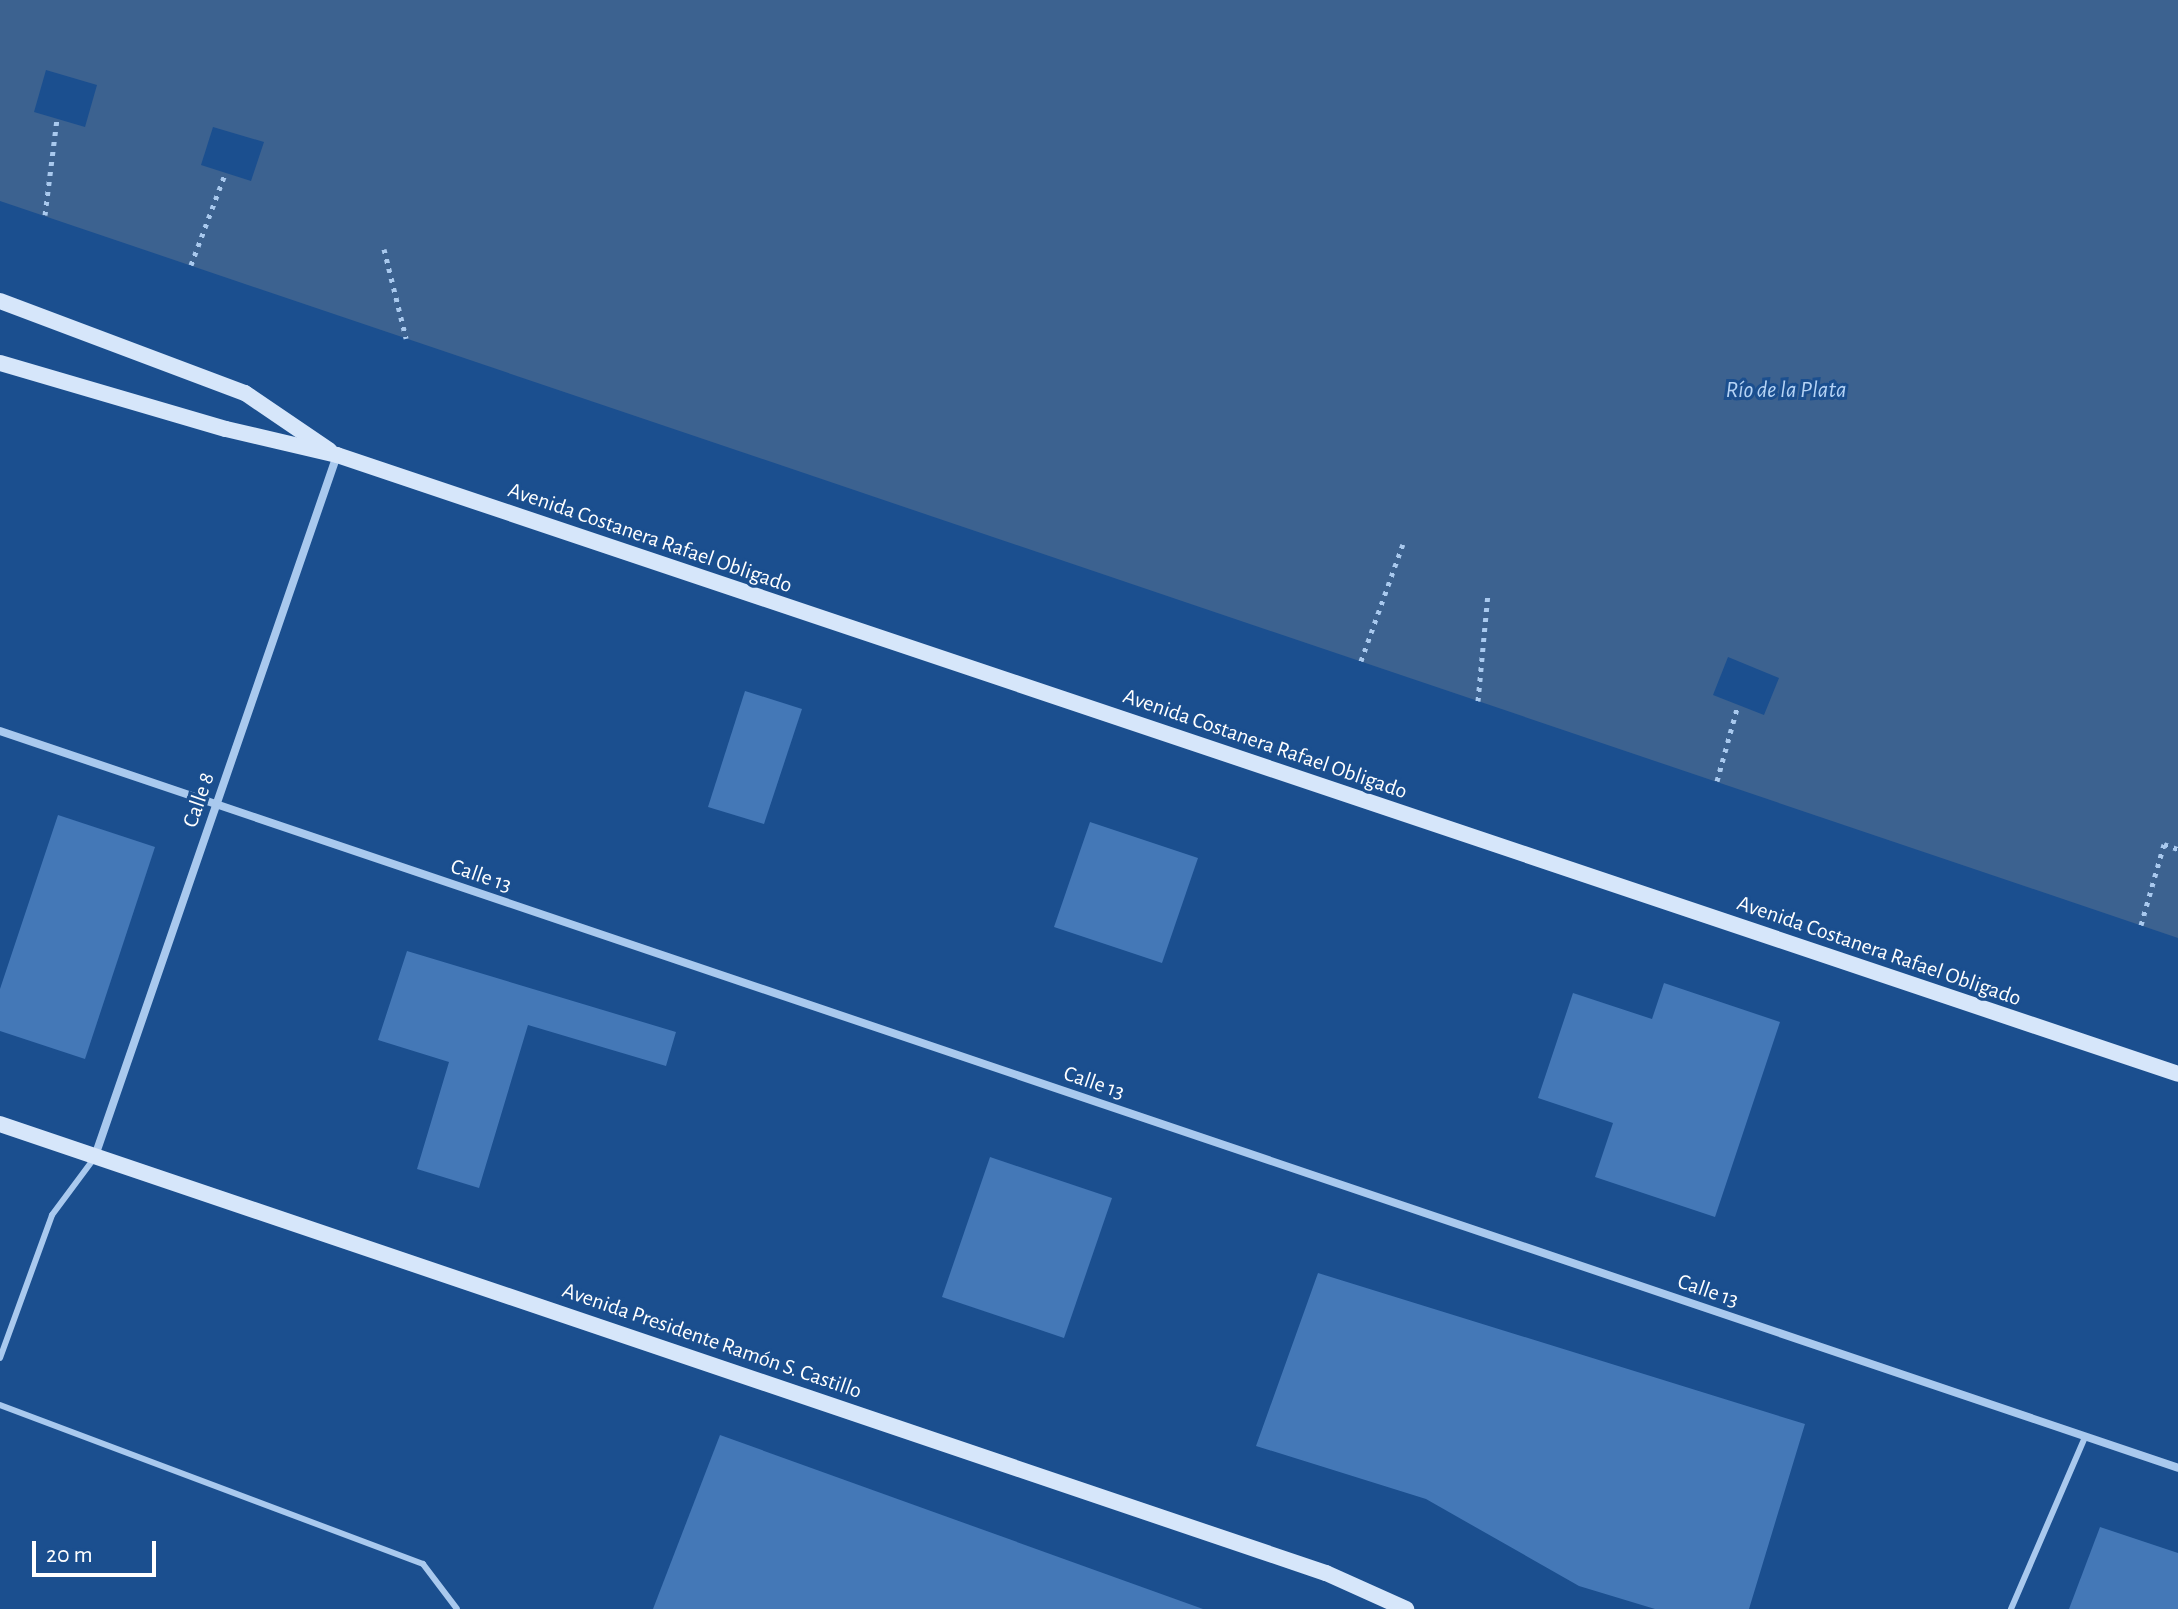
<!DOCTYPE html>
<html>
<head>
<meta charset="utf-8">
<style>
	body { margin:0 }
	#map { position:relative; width:2178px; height:1609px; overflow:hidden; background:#1b4f8f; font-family:"Alegreya Sans",sans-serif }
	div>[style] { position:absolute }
	.water>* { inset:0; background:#3c6290 }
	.pier>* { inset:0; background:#1b4f8f }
	.building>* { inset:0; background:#4478b7 }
	.path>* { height:5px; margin-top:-2.5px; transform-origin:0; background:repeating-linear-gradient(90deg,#a9c9ee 0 4px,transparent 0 10px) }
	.service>* { height:6px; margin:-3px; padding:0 3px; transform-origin:3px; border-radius:3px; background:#a9c9ee }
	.minor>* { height:8px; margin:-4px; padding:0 4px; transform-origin:4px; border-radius:4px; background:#a9c9ee }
	.secondary>* { height:16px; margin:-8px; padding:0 8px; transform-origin:8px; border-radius:8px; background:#d6e6fa }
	span { translate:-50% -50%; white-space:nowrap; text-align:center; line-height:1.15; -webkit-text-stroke:6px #1b4f8f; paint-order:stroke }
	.street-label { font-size:22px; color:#fff }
	.water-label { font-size:24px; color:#b5d3f5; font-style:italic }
	.scale { position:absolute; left:32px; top:1541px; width:124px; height:36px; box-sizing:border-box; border:4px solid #fff; border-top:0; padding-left:10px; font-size:24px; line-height:28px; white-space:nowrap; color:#fff; -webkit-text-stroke:6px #1b4f8f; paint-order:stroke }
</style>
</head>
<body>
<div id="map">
	<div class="water">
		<div style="clip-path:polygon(0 0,2178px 0,2178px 938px,0 201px)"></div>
	</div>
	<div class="pier">
		<div style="clip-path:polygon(46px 70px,97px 85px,85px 127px,34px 112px)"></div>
		<div style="clip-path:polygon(213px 127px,264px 142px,251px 181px,201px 165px)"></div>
		<div style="clip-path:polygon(1728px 657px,1779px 678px,1764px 715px,1713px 695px)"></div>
	</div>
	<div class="building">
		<div style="clip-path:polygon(745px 691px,802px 709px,764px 824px,708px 807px)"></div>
		<div style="clip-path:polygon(58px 815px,155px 847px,85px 1059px,0 1031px,0 989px)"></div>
		<div style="clip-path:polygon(1090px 822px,1198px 858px,1162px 963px,1054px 927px)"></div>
		<div style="clip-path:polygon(407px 951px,676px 1032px,666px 1066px,528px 1025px,479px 1188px,417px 1169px,449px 1062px,378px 1040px)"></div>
		<div style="clip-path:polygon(1664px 983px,1780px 1022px,1715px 1217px,1595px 1177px,1613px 1123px,1538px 1098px,1573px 993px,1652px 1019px)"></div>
		<div style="clip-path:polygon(990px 1157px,1112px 1198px,1064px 1338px,942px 1297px)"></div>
		<div style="clip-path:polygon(1318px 1273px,1805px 1424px,1749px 1609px,1655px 1609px,1579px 1586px,1426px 1499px,1256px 1446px)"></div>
		<div style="clip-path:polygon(720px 1435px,1203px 1609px,653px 1609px)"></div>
		<div style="clip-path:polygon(2100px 1527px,2178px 1553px,2178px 1609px,2069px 1609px)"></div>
	</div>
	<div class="path">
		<div style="left:45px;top:215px;width:98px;rotate:-82.9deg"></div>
		<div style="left:384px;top:249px;width:92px;rotate:76.1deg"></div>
		<div style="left:191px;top:265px;width:97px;rotate:-69.5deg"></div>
		<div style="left:1361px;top:661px;width:124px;rotate:-70.3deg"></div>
		<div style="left:1478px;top:701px;width:108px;rotate:-84.7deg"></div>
		<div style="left:1717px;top:781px;width:79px;rotate:-74.6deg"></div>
		<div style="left:2141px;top:925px;width:84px;rotate:-74.1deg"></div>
		<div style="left:2164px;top:844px;width:15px;rotate:20deg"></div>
	</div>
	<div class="service">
		<div style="left:0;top:1358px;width:152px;rotate:-70deg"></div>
		<div style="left:52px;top:1215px;width:72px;rotate:-53.4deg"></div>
		<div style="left:0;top:1405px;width:452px;rotate:20.6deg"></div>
		<div style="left:423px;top:1564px;width:56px;rotate:52.9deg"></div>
		<div style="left:2011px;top:1609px;width:187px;rotate:-66.7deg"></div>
	</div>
	<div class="minor">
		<div style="left:0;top:731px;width:2299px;rotate:18.69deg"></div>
		<div style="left:95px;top:1156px;width:742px;rotate:-70.95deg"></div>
	</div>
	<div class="secondary">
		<div style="left:0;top:301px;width:262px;rotate:20.6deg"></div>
		<div style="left:245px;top:393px;width:102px;rotate:34.2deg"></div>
		<div style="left:0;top:363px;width:235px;rotate:16.3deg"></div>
		<div style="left:226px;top:429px;width:114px;rotate:13.2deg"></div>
		<div style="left:337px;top:455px;width:1942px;rotate:18.58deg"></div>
		<div style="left:0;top:1124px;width:1400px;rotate:18.71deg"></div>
		<div style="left:1326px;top:1573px;width:88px;rotate:24.2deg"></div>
	</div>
	<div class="street-label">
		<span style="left:650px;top:538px;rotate:19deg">Avenida Costanera Rafael Obligado</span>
		<span style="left:1265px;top:744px;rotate:19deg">Avenida Costanera Rafael Obligado</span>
		<span style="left:199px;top:800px;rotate:-71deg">Calle 8</span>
		<span style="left:481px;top:876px;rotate:19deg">Calle 13</span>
		<span style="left:1879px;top:951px;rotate:19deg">Avenida Costanera Rafael Obligado</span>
		<span style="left:1094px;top:1083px;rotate:19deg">Calle 13</span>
		<span style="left:1708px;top:1291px;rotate:19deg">Calle 13</span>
		<span style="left:712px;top:1341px;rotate:19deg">Avenida Presidente Ramón S. Castillo</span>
	</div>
	<div class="water-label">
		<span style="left:1786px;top:391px">Río de la Plata</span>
	</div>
	<div class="scale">20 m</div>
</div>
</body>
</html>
